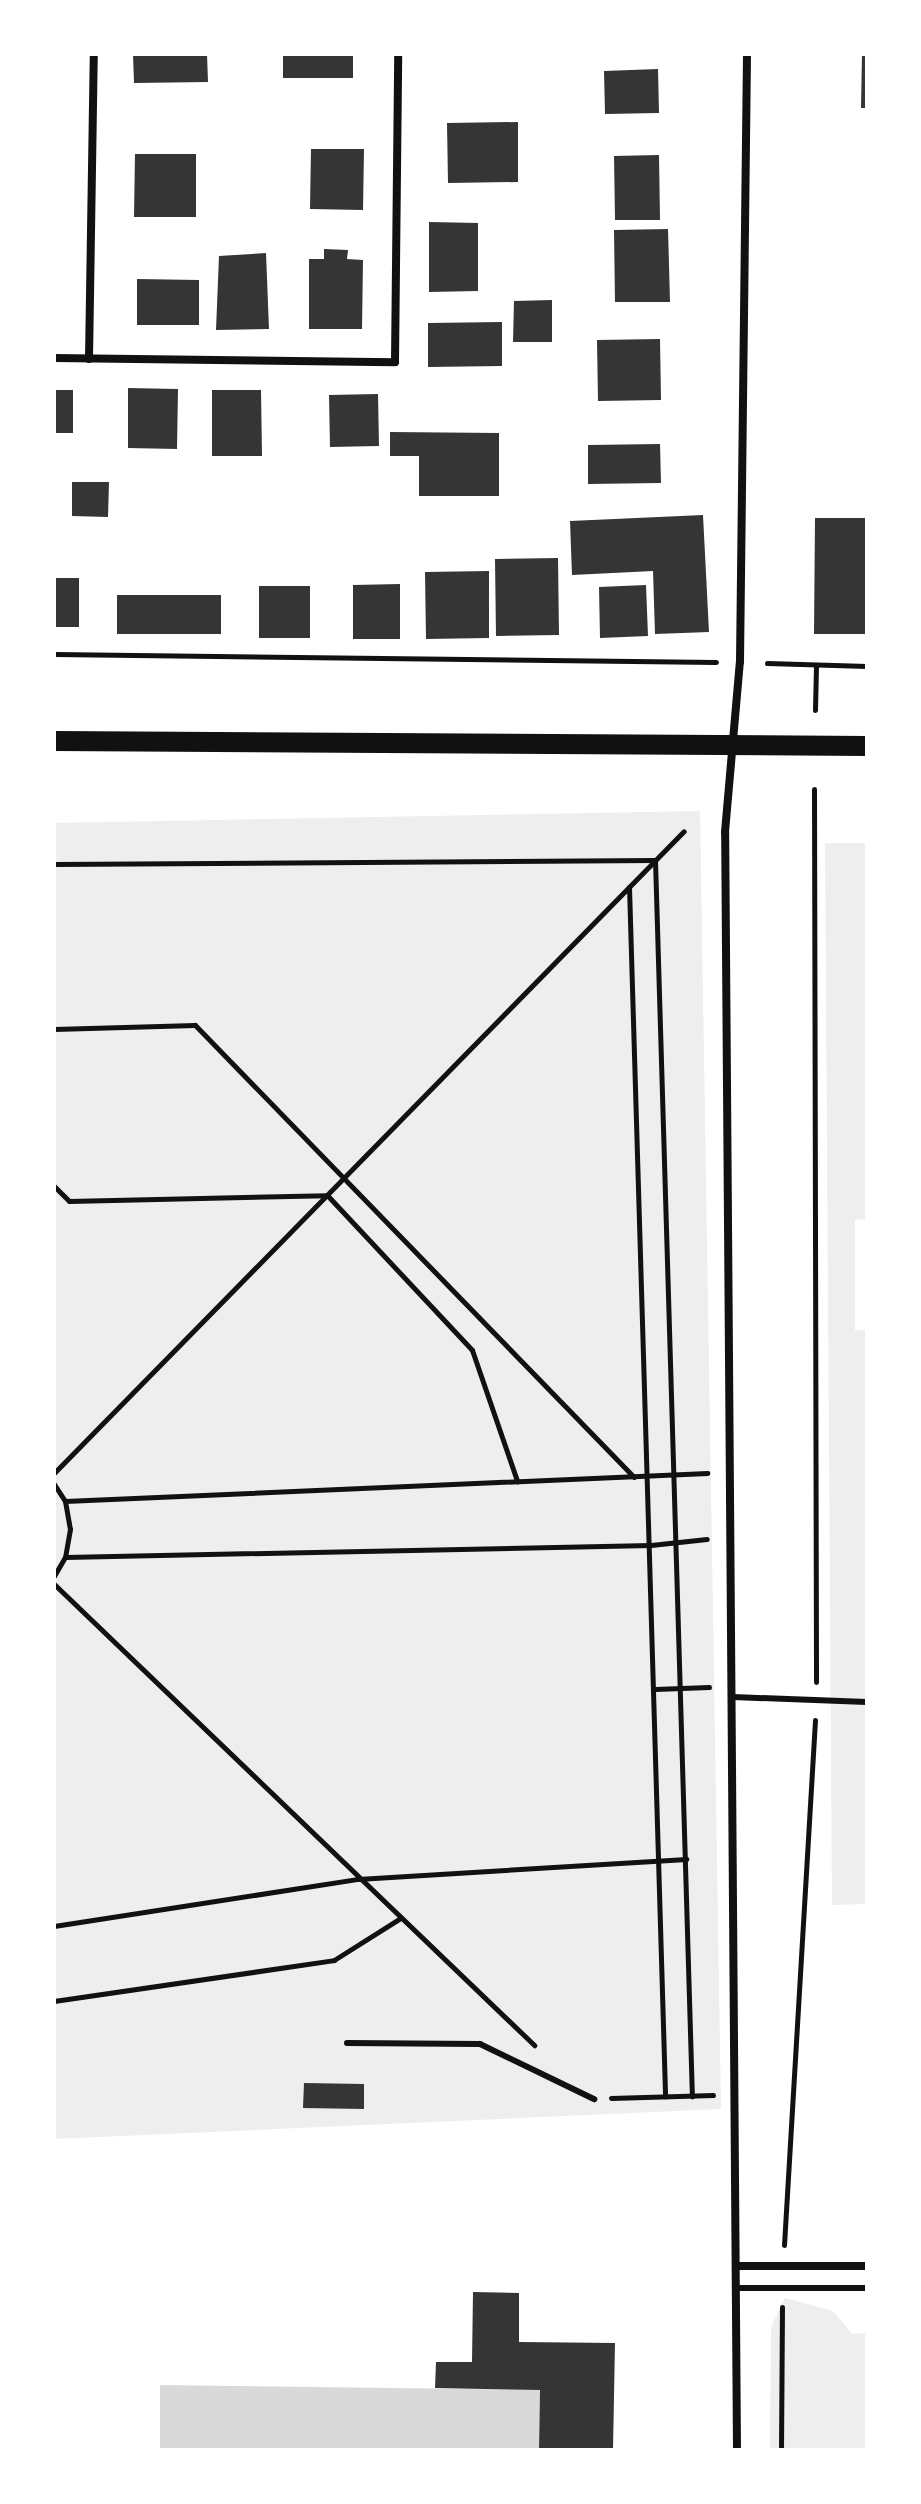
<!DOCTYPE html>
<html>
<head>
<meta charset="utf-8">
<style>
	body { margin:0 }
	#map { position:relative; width:921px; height:2504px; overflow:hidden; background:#fff; font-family:"Roboto Condensed",sans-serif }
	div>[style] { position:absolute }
	.green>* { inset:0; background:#eee }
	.water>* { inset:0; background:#d9d9d9 }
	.building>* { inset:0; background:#353535 }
	.path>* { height:5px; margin:-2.5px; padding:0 2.5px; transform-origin:2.5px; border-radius:2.5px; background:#111 }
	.service>* { height:6px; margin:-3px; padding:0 3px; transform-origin:3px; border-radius:3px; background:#111 }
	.minor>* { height:8px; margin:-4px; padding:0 4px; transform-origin:4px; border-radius:4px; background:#111 }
	.primary>* { height:20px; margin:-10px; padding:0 10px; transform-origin:10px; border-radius:10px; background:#111 }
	span { translate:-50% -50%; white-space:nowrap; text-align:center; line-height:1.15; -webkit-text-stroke:6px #fff; paint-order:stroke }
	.frame { position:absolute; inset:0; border:56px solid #fff; pointer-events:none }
</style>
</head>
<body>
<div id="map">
	<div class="green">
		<div style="clip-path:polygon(700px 811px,721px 2109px,54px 2139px,54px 823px)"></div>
		<div style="clip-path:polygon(825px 843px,867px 843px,867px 1219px,855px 1220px,855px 1330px,867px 1330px,867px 1904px,832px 1905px)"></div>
		<div style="clip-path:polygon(785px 2298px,833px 2311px,852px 2334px,867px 2333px,867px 2450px,770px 2450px,771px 2327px)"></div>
	</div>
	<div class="water">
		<div style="clip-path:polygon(160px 2385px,540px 2390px,539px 2450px,160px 2450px)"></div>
	</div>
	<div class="building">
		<div style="clip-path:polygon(133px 54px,207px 54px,208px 82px,134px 83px)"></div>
		<div style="clip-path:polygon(283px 54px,353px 54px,353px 78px,283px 78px)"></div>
		<div style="clip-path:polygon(862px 54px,867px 54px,867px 108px,861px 108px)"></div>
		<div style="clip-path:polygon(658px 69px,659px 113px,605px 114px,604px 71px)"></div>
		<div style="clip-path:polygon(518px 122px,518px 182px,448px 183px,447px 123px)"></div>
		<div style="clip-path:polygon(311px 149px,364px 149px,363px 210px,310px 209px)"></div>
		<div style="clip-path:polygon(135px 154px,196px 154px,196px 217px,134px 217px)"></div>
		<div style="clip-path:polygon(659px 155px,660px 220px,615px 220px,614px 156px)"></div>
		<div style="clip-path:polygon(429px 222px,478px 223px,478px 291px,429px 292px)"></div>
		<div style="clip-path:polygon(668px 229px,670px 302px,615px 302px,614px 230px)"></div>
		<div style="clip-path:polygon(324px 249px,348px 250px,347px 259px,363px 260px,362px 329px,309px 329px,309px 259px,324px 259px)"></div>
		<div style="clip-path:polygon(266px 253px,269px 329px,216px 330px,219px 256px)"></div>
		<div style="clip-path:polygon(137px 279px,199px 280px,199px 325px,137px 325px)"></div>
		<div style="clip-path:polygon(552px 300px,552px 342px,513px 342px,514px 301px)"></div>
		<div style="clip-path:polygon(502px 322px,502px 366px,428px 367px,428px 323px)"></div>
		<div style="clip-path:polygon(660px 339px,661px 400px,598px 401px,597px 340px)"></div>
		<div style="clip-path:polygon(128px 388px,178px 389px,177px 449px,128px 448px)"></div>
		<div style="clip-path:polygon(54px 390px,73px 390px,73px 433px,54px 433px)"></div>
		<div style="clip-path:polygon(212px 390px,261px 390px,262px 456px,212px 456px)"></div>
		<div style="clip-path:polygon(378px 394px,379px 446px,330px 447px,329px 395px)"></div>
		<div style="clip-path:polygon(390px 432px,499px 433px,499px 496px,419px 496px,419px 456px,390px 456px)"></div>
		<div style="clip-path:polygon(660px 444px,661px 483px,588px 484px,588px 445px)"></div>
		<div style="clip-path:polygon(72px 482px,109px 482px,108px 517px,72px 516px)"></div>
		<div style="clip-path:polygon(703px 515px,709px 632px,655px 634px,653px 571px,572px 575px,570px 521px)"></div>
		<div style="clip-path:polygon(815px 518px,867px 518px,867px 634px,814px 634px)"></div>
		<div style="clip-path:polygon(558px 558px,559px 635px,496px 636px,495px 559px)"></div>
		<div style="clip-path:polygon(489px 571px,489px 638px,426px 639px,425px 572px)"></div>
		<div style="clip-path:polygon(54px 578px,79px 578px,79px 627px,54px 627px)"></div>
		<div style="clip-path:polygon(400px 584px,400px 639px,353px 639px,353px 585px)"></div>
		<div style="clip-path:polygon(646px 585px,648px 636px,600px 638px,599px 587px)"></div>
		<div style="clip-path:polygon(259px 586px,310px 586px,310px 638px,259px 638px)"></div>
		<div style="clip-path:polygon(117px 595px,221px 595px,221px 634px,117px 634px)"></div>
		<div style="clip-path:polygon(304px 2083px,364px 2084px,364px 2109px,303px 2108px)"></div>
		<div style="clip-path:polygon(473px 2292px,519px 2293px,519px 2342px,615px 2343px,613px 2450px,539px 2450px,540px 2390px,435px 2388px,436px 2362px,472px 2362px)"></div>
	</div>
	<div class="path">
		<div style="left:54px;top:654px;width:662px;rotate:0.69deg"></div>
		<div style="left:767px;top:663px;width:100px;rotate:1.7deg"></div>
		<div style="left:815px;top:710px;width:45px;rotate:-88.7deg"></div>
		<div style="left:814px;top:789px;width:893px;rotate:89.87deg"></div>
		<div style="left:54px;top:864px;width:601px;rotate:-0.38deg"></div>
		<div style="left:655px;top:860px;width:1237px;rotate:88.29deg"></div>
		<div style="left:629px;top:887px;width:1210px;rotate:88.29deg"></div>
		<div style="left:54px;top:1029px;width:141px;rotate:-1.6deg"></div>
		<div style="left:195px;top:1025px;width:630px;rotate:45.84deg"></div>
		<div style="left:54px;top:1186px;width:21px;rotate:45deg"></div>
		<div style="left:69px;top:1201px;width:258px;rotate:-1.3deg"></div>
		<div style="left:327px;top:1195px;width:212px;rotate:46.9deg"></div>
		<div style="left:472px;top:1350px;width:139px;rotate:71deg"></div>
		<div style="left:54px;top:1473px;width:899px;rotate:-45.54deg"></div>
		<div style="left:54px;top:1484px;width:20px;rotate:57deg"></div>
		<div style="left:65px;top:1501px;width:28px;rotate:80deg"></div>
		<div style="left:70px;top:1529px;width:28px;rotate:100deg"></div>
		<div style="left:65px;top:1557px;width:22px;rotate:120deg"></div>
		<div style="left:65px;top:1501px;width:643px;rotate:-2.5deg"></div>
		<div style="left:65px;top:1557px;width:586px;rotate:-1.17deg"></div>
		<div style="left:651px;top:1545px;width:56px;rotate:-6.1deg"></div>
		<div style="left:54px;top:1584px;width:666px;rotate:43.84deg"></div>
		<div style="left:655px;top:1689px;width:54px;rotate:-2.1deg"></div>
		<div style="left:54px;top:1926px;width:308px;rotate:-8.8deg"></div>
		<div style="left:358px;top:1879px;width:329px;rotate:-3.5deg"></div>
		<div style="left:54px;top:2001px;width:283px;rotate:-8.3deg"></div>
		<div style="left:334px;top:1960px;width:77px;rotate:-32.2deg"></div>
		<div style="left:611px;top:2098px;width:102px;rotate:-1.7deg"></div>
		<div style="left:784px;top:2245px;width:526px;rotate:-86.62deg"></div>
		<div style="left:781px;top:2450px;width:143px;rotate:-89.6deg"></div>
	</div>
	<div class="service">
		<div style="left:733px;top:1697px;width:134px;rotate:2.1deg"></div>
		<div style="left:347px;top:2043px;width:133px;rotate:0.4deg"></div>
		<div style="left:480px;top:2044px;width:127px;rotate:25.8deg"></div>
		<div style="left:739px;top:2288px;width:128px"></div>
	</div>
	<div class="minor">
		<div style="left:54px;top:358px;width:341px;rotate:0.7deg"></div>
		<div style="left:395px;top:362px;width:308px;rotate:-89.4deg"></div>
		<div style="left:89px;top:359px;width:305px;rotate:-89.1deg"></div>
		<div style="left:739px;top:2266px;width:128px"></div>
		<div style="left:737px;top:2450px;width:1618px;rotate:-90.42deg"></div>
		<div style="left:725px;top:832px;width:171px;rotate:-85deg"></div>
		<div style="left:740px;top:662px;width:608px;rotate:-89.34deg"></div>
	</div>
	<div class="primary">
		<div style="left:54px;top:741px;width:813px;rotate:0.35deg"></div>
	</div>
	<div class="frame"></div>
</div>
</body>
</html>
